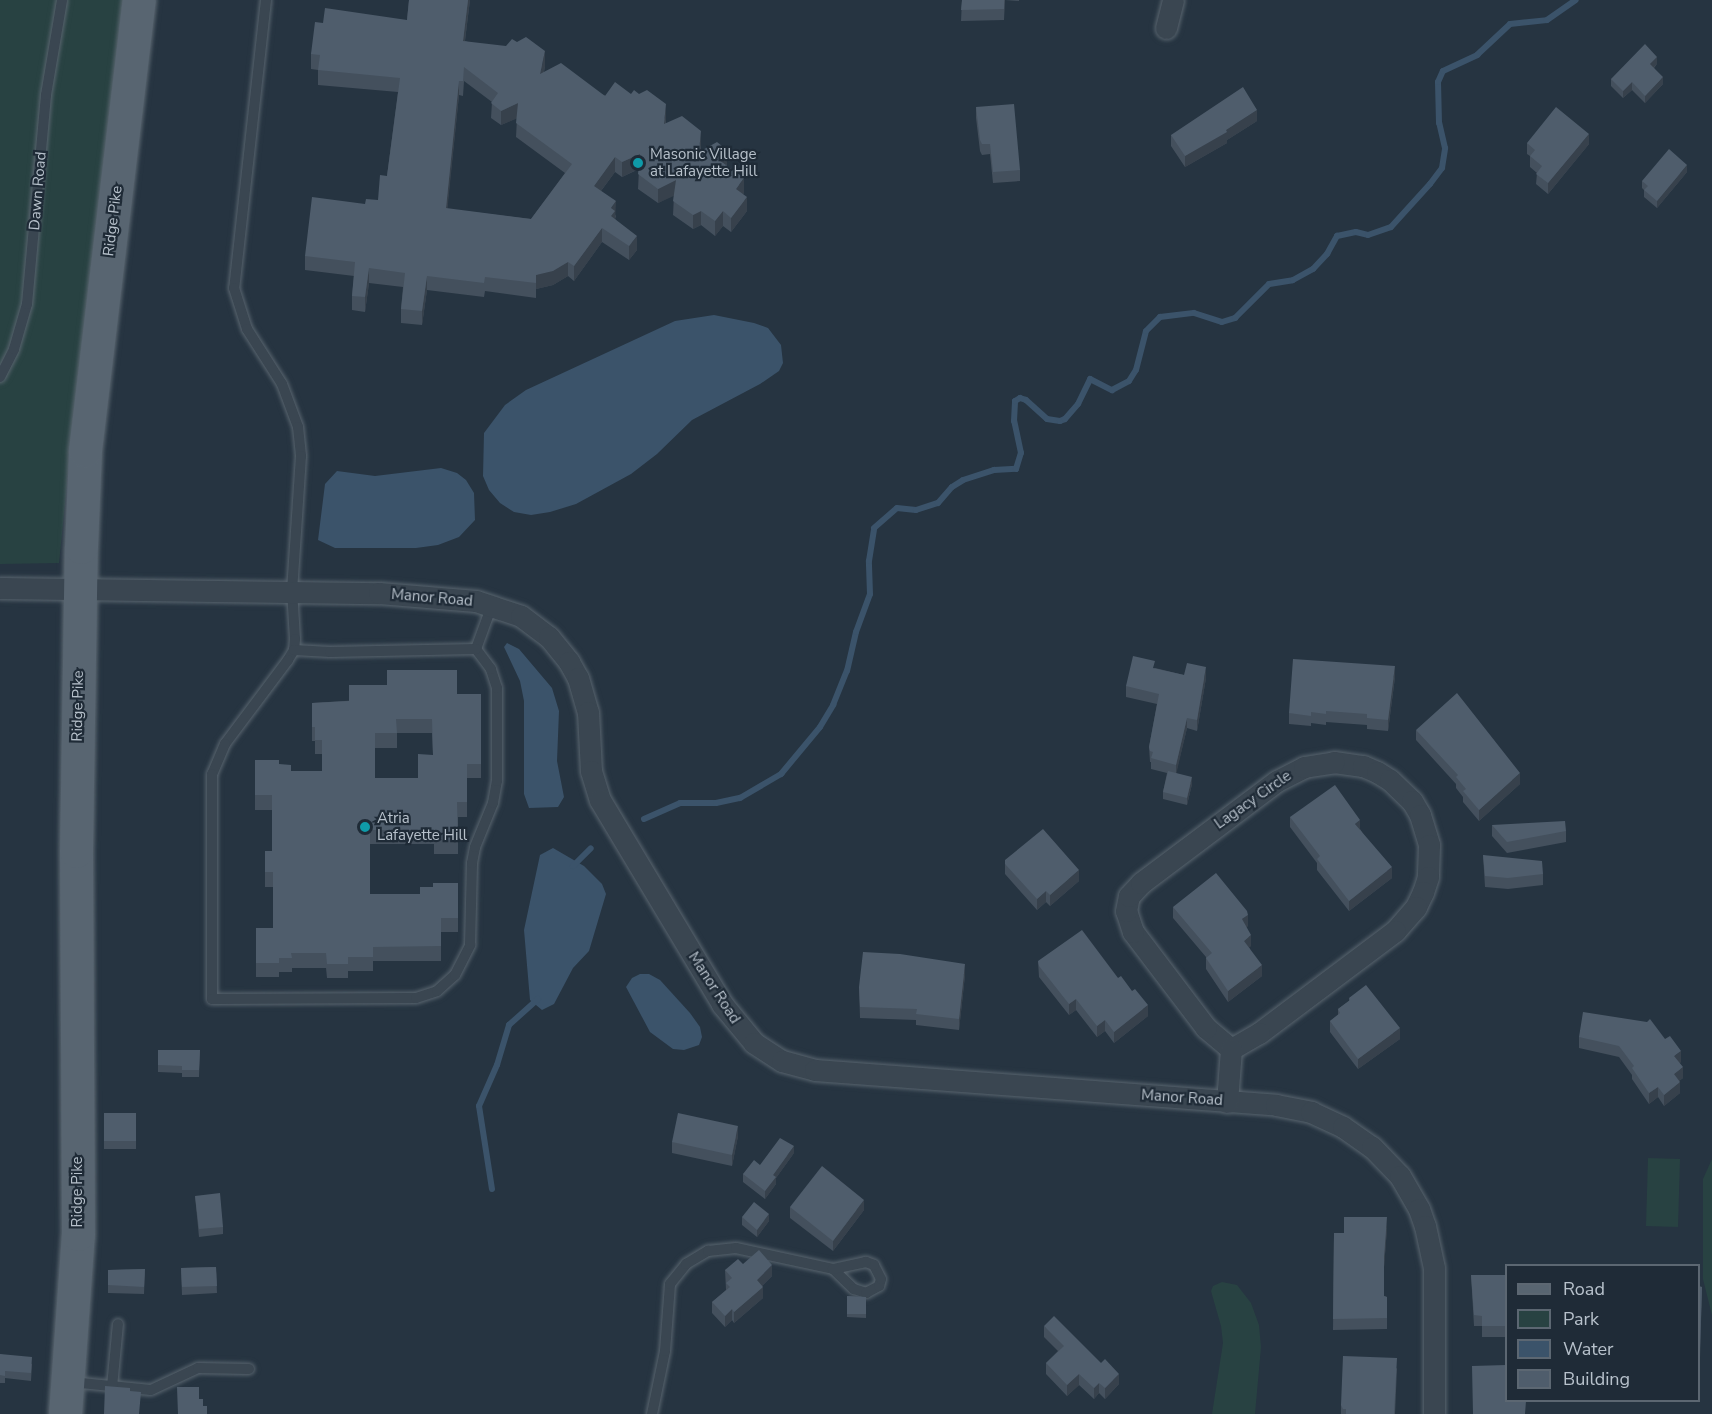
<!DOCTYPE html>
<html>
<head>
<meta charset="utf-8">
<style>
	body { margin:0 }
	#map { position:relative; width:1712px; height:1414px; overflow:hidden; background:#263441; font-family:"Nunito Sans",sans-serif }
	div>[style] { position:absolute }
	.green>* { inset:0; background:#284242 }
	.water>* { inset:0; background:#3b536a }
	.stream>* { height:6px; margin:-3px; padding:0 3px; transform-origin:3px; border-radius:3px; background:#3b536a }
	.roads { filter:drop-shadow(0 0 2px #58646e) drop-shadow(0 0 2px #58646e) }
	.service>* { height:10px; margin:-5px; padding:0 5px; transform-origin:5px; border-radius:5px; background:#3a4651 }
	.minor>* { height:21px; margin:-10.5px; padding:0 10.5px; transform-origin:10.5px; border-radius:10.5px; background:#3a4651 }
	.primary>* { height:33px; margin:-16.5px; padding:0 16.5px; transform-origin:16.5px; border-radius:16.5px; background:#586571 }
	.wall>* { inset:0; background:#44505d }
	.shaded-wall>* { inset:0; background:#37414c }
	.building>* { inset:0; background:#4f5d6c }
	.dots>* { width:16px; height:16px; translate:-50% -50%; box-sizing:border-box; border:3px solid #1f2b37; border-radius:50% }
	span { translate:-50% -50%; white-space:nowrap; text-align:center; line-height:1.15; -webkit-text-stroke:4.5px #1f2b37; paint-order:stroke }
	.poi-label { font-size:15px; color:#b7c1cb }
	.left { translate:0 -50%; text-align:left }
	.street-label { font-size:15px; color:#b7c1cb }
	.legend { position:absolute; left:1505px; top:1264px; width:195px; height:138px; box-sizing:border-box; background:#1f2b37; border:2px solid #5c6772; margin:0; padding:8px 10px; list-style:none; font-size:18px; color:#b7c1cb }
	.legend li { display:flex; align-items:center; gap:12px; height:30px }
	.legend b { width:30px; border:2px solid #5c6772 }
</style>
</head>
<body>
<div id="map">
	<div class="green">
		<div style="clip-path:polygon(0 0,129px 0,73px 426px,59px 563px,0 564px)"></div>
		<div style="clip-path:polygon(1648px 1158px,1680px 1159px,1678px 1227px,1646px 1226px)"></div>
		<div style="clip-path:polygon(1712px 1159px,1712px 1315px,1703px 1279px,1703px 1179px)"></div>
		<div style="clip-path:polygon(1222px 1282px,1237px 1285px,1251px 1303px,1259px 1325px,1261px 1347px,1255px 1414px,1212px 1414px,1223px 1343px,1221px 1326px,1211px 1291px,1213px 1286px)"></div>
	</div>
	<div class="water">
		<div style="clip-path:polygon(714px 315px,754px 323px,768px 328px,781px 345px,783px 363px,779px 371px,760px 384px,692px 420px,657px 454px,631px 474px,576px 504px,550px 512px,531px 515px,514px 512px,500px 503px,489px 490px,483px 476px,484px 433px,505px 405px,526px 390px,675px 321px)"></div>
		<div style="clip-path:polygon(441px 468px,457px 473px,466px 480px,474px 493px,475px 520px,459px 537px,438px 545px,416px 548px,335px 548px,318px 540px,325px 484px,337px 471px,375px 476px)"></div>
		<div style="clip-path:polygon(507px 643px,519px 649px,552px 688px,559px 711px,557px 761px,564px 797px,558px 807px,529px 808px,524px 794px,524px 701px,520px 681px,504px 647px)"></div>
		<div style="clip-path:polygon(553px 848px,584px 866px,602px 884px,606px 894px,589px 951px,573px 968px,554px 1004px,542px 1010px,530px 1000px,524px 930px,540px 855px)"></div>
		<div style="clip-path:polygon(640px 974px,649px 974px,660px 980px,690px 1013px,700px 1027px,702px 1037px,699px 1045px,684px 1050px,673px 1049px,650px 1032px,626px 987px,632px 978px)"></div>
	</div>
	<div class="stream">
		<div style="left:644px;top:819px;width:39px;rotate:-24deg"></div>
		<div style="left:680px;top:803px;width:36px"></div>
		<div style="left:716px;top:803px;width:25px;rotate:-12deg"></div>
		<div style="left:740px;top:798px;width:48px;rotate:-30.3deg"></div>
		<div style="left:781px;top:774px;width:61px;rotate:-50.3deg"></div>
		<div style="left:820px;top:727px;width:26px;rotate:-59deg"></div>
		<div style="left:833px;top:705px;width:37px;rotate:-68deg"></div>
		<div style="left:847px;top:671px;width:40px;rotate:-77deg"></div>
		<div style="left:856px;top:632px;width:40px;rotate:-69.8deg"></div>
		<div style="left:870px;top:594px;width:33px;rotate:-92deg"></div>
		<div style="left:869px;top:561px;width:33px;rotate:-81deg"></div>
		<div style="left:874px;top:528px;width:30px;rotate:-41deg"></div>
		<div style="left:897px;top:508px;width:19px;rotate:6deg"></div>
		<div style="left:916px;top:510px;width:23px;rotate:-18deg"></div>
		<div style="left:938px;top:503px;width:21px;rotate:-49deg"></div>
		<div style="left:952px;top:487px;width:13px;rotate:-32deg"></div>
		<div style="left:963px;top:480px;width:33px;rotate:-18deg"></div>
		<div style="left:994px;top:470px;width:22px;rotate:-3deg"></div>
		<div style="left:1016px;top:469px;width:17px;rotate:-73deg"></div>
		<div style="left:1021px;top:453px;width:33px;rotate:-102deg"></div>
		<div style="left:1014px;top:421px;width:20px;rotate:-87deg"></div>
		<div style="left:1015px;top:401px;width:6px;rotate:-31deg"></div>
		<div style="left:1020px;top:398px;width:6px;rotate:18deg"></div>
		<div style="left:1026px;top:400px;width:28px;rotate:42deg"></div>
		<div style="left:1047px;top:419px;width:13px;rotate:9deg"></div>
		<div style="left:1060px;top:421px;width:5px;rotate:-22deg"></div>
		<div style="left:1065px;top:419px;width:20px;rotate:-49deg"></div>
		<div style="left:1078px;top:404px;width:28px;rotate:-64deg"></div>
		<div style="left:1090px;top:379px;width:25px;rotate:27deg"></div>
		<div style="left:1112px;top:390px;width:19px;rotate:-28deg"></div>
		<div style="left:1129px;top:381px;width:13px;rotate:-58deg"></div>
		<div style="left:1136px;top:370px;width:40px;rotate:-75.6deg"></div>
		<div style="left:1146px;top:331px;width:20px;rotate:-45deg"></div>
		<div style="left:1160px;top:317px;width:34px;rotate:-7deg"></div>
		<div style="left:1194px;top:313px;width:29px;rotate:18deg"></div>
		<div style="left:1222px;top:322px;width:14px;rotate:-17deg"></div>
		<div style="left:1235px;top:318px;width:48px;rotate:-45deg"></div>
		<div style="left:1269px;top:284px;width:24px;rotate:-9deg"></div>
		<div style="left:1293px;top:280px;width:23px;rotate:-29deg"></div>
		<div style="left:1313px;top:269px;width:21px;rotate:-47deg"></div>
		<div style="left:1327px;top:254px;width:21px;rotate:-61deg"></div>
		<div style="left:1337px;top:236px;width:19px;rotate:-12deg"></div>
		<div style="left:1356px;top:232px;width:12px;rotate:14deg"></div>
		<div style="left:1368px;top:235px;width:24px;rotate:-19deg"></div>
		<div style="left:1391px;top:227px;width:58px;rotate:-47.8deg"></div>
		<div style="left:1430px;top:184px;width:20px;rotate:-53deg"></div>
		<div style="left:1442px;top:168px;width:20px;rotate:-81deg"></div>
		<div style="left:1445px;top:148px;width:26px;rotate:-103deg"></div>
		<div style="left:1439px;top:123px;width:41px;rotate:-91.4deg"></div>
		<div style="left:1438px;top:82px;width:12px;rotate:-66deg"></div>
		<div style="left:1443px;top:71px;width:38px;rotate:-25deg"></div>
		<div style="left:1477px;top:55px;width:45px;rotate:-43.2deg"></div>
		<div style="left:1510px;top:24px;width:37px;rotate:-6deg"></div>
		<div style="left:1547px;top:20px;width:35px;rotate:-35deg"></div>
		<div style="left:573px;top:866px;width:25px;rotate:-45deg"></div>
		<div style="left:492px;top:1189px;width:84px;rotate:-98.9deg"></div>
		<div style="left:479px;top:1106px;width:45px;rotate:-66.3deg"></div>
		<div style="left:497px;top:1065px;width:42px;rotate:-73.3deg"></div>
		<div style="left:509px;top:1025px;width:39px;rotate:-42deg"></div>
	</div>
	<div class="roads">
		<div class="service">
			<div style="left:266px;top:0;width:290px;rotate:96.3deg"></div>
			<div style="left:234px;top:288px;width:43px;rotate:72.4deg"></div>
			<div style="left:247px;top:329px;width:65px;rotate:57.5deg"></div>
			<div style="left:282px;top:384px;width:46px;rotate:69.6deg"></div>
			<div style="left:298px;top:427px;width:29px;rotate:84deg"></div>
			<div style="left:301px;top:456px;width:134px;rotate:93.8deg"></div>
			<div style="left:292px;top:590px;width:49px;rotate:86.5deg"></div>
			<div style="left:295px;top:639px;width:11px;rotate:95deg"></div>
			<div style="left:294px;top:650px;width:12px;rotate:121deg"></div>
			<div style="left:288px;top:660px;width:105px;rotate:126.9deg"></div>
			<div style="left:225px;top:744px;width:33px;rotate:113deg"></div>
			<div style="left:212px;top:774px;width:225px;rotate:90deg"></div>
			<div style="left:212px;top:999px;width:204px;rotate:-0.3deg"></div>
			<div style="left:416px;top:998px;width:22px;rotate:-18deg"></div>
			<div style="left:437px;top:991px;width:24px;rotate:-42deg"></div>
			<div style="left:455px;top:975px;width:34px;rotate:-63deg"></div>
			<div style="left:470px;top:945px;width:82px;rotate:-88.6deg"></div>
			<div style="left:472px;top:863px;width:16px;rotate:-79deg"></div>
			<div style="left:475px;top:847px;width:48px;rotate:-67.8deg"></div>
			<div style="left:493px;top:803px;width:22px;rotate:-80deg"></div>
			<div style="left:497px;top:781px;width:93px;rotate:-90deg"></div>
			<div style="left:497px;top:688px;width:20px;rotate:-108deg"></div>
			<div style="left:491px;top:669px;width:25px;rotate:-127deg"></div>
			<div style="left:476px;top:649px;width:47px;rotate:-70deg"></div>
			<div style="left:0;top:377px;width:31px;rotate:-63deg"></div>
			<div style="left:14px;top:349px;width:47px;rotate:-73.9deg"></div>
			<div style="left:27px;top:304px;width:210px;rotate:-84.8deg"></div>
			<div style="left:46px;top:95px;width:96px;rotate:-80.4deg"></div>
			<div style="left:294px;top:650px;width:36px;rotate:3deg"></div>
			<div style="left:330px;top:652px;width:146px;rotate:-1.2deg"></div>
			<div style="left:71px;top:1382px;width:80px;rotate:5.7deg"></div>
			<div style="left:151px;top:1390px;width:52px;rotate:-25.1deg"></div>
			<div style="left:198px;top:1368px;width:51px;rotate:1.1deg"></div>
			<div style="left:112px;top:1387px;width:63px;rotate:-84.6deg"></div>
			<div style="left:652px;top:1414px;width:64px;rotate:-78.3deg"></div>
			<div style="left:665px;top:1351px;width:67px;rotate:-85.7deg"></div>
			<div style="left:670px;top:1284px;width:26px;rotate:-51deg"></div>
			<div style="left:686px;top:1264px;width:26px;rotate:-31deg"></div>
			<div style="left:708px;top:1251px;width:28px;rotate:-6deg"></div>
			<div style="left:736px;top:1248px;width:99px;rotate:12.2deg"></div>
			<div style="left:833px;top:1269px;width:29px;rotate:44deg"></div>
			<div style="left:854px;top:1289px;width:13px;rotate:18deg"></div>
			<div style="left:866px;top:1293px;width:15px;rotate:-28deg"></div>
			<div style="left:879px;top:1286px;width:7px;rotate:-74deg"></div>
			<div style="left:881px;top:1279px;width:16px;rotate:-117deg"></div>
			<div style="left:874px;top:1265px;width:9px;rotate:-159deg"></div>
			<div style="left:866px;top:1262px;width:34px;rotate:168deg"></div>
		</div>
		<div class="minor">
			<div style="left:1166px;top:28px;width:29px;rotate:-76deg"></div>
			<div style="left:0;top:588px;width:379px;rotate:0.8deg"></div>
			<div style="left:379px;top:593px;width:97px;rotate:4.7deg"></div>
			<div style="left:476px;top:601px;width:47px;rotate:18.4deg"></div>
			<div style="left:521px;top:616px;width:35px;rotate:37deg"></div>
			<div style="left:549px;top:637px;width:32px;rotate:51deg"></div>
			<div style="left:569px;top:662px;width:18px;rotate:61deg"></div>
			<div style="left:578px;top:678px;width:35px;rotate:74deg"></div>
			<div style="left:588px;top:712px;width:59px;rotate:87.1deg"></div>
			<div style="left:591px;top:771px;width:30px;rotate:73deg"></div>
			<div style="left:600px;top:800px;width:238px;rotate:59.1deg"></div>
			<div style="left:722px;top:1004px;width:50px;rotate:50.6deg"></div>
			<div style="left:754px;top:1043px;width:33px;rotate:33deg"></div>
			<div style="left:782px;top:1061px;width:34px;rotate:15deg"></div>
			<div style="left:815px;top:1070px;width:462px;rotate:4.3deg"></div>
			<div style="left:1276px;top:1105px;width:36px;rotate:11deg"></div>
			<div style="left:1311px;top:1112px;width:35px;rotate:25deg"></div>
			<div style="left:1343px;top:1127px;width:35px;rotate:35deg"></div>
			<div style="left:1372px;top:1147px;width:40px;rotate:46deg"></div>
			<div style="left:1400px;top:1176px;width:38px;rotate:60deg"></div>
			<div style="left:1419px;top:1209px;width:18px;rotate:71deg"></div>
			<div style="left:1425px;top:1226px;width:43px;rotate:77.9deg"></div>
			<div style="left:1434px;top:1268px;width:146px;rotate:90deg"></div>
			<div style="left:1334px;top:762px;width:29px;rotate:8deg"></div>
			<div style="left:1363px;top:766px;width:15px;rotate:23deg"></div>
			<div style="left:1377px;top:772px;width:15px;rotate:32deg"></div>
			<div style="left:1390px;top:780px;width:30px;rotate:44deg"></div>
			<div style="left:1412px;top:801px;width:16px;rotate:60deg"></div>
			<div style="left:1420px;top:815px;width:31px;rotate:73deg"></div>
			<div style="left:1429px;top:845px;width:32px;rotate:92deg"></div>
			<div style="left:1428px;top:877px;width:16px;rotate:108deg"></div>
			<div style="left:1423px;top:892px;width:17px;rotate:115deg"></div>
			<div style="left:1416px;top:907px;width:32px;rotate:131deg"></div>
			<div style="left:1395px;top:931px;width:170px;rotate:143.1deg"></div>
			<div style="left:1259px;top:1033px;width:32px;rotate:150deg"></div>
			<div style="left:1231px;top:1049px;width:33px;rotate:-140deg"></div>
			<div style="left:1206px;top:1028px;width:121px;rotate:-127.2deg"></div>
			<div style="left:1133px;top:932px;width:22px;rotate:-108deg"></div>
			<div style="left:1126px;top:911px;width:15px;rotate:-79deg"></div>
			<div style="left:1129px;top:896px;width:18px;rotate:-47deg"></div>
			<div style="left:1141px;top:883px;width:170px;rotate:-36.9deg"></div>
			<div style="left:1277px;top:781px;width:30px;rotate:-27deg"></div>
			<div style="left:1304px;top:767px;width:30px;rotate:-9deg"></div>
			<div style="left:1227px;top:1102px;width:53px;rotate:-85.7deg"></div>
		</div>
		<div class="primary">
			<div style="left:65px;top:1414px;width:180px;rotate:-85.9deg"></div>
			<div style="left:78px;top:1234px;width:383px;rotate:-90.3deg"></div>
			<div style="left:76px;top:851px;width:304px;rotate:-89.1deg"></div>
			<div style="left:81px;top:547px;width:97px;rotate:-87.6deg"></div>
			<div style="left:85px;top:450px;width:453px;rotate:-83.2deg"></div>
		</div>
	</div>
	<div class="wall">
		<div style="clip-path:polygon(evenodd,409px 0,470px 0,465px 41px,545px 66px,544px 72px,666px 119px,666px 124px,701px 145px,701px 151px,727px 164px,726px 166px,744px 193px,743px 194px,747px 211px,731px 232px,723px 226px,715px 236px,701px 225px,693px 229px,673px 215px,674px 195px,658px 203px,638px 189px,639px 169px,622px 177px,615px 172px,601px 191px,616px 216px,615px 219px,637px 250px,629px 260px,602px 242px,574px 281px,568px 276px,553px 285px,536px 289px,536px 298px,485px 291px,484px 297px,427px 290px,422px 325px,401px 323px,401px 309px,403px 287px,369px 283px,365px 312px,352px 310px,352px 296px,354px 276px,305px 270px,305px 256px,365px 204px,378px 200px,387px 176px,398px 92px,318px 85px,318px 70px,311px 69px,311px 54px,323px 23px,407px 20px,409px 0,464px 81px,492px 102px,491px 118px,501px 125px,517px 118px,516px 137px,565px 173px,531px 219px,447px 209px,459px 95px,463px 96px,464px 81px)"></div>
		<div style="clip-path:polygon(962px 0,1019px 0,1019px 1px,1005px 0,1004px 20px,961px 21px)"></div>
		<div style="clip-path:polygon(1657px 64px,1654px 68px,1663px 84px,1645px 103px,1632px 90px,1623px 98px,1611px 86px,1611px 79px)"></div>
		<div style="clip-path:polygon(976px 107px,1020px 170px,1020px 181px,993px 183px,990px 154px,982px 155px,980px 151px,976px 118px)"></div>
		<div style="clip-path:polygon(1257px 121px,1227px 140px,1227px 143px,1185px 167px,1171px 146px,1171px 135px)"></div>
		<div style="clip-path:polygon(1527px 143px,1589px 144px,1548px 194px,1536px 184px,1537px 173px,1530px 167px,1530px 156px,1527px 154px)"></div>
		<div style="clip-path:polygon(1687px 172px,1657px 208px,1644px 197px,1644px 190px,1642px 188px,1642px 181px)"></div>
		<div style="clip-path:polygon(1155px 668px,1184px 675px,1206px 678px,1197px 731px,1187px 728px,1176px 773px,1192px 784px,1187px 805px,1163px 799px,1163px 792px,1167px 773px,1151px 769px,1151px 762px,1150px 762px,1149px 747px,1157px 704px,1126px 697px,1126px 686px)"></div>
		<div style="clip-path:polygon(1395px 677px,1388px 731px,1367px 729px,1367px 725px,1326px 722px,1326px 725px,1311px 723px,1311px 726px,1289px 724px,1289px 713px)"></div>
		<div style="clip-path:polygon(evenodd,457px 694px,481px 694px,481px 778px,467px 778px,467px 817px,458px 817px,458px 854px,434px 854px,434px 844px,370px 844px,370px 894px,420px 894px,433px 887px,458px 883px,458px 932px,441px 932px,441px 961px,373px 961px,373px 971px,348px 971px,348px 978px,327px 978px,326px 968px,292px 968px,292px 972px,279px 972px,279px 977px,256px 977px,256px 928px,273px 928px,273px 887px,265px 887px,265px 851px,272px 851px,272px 810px,255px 810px,255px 760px,279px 764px,291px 771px,322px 771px,322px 754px,315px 754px,315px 741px,312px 741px,312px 703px,457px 694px,397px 733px,432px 733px,433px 755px,418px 778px,375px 778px,375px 748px,397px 748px,397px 733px)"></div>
		<div style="clip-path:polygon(1416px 730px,1520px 784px,1479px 821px,1463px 802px,1463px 797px,1456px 788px,1456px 784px,1416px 740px)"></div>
		<div style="clip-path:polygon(1290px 817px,1360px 829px,1392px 878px,1349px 911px,1317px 870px,1317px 863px,1290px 827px)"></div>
		<div style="clip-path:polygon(1492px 825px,1566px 831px,1566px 842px,1507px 853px,1492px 836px)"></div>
		<div style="clip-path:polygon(1483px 855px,1543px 874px,1543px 885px,1508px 889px,1485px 887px)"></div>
		<div style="clip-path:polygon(1005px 864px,1079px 881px,1050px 906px,1046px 902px,1037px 910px,1005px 874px)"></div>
		<div style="clip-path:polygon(1173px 907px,1248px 926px,1246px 927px,1251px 946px,1249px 947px,1262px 976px,1228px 1002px,1206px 969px,1206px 957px,1173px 918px)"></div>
		<div style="clip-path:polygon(1038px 961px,1118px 978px,1148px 1016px,1114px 1043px,1105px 1031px,1097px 1037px,1076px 1010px,1069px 1015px,1039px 977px)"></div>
		<div style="clip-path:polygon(965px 975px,959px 1030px,916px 1025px,916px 1020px,860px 1018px,859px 987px)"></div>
		<div style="clip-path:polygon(1349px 998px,1400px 1039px,1358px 1069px,1330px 1032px,1330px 1021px,1338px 1015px,1338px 1009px,1349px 1001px)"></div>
		<div style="clip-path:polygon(1579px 1037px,1665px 1039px,1681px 1062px,1679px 1063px,1683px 1078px,1679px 1081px,1680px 1093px,1664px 1106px,1658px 1097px,1649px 1104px,1632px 1079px,1632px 1075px,1619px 1057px,1579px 1048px)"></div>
		<div style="clip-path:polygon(158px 1050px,200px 1050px,199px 1077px,182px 1077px,182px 1073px,158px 1072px)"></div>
		<div style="clip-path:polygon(104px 1113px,136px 1113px,136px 1149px,104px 1149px)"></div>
		<div style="clip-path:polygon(738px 1136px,732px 1166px,672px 1153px,672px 1142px)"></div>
		<div style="clip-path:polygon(794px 1153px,776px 1178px,776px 1184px,765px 1199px,743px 1182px,743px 1174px,760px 1165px)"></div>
		<div style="clip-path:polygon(195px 1196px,223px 1227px,223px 1234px,199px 1237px)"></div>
		<div style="clip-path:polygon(790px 1207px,864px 1210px,833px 1251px,790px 1218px)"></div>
		<div style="clip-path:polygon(742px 1217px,769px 1221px,757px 1237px,742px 1225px)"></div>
		<div style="clip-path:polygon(1387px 1228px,1384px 1267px,1384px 1296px,1387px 1297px,1387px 1329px,1333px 1330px,1334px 1233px,1344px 1233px)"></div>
		<div style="clip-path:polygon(743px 1264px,772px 1276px,762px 1286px,763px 1298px,734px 1323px,732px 1320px,725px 1327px,712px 1313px,712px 1302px,726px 1290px,725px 1270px)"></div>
		<div style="clip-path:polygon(216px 1267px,217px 1293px,182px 1295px,181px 1268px)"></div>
		<div style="clip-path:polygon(145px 1269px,144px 1294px,108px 1293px,108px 1270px)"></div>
		<div style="clip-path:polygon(1471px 1275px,1506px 1275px,1506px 1337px,1482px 1337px,1482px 1326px,1474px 1326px)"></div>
		<div style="clip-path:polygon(1698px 1286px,1702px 1287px,1700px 1359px,1698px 1359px)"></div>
		<div style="clip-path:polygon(847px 1296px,866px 1297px,866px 1318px,847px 1317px)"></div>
		<div style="clip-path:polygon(1044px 1326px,1119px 1384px,1105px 1399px,1099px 1393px,1094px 1399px,1079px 1385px,1067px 1396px,1046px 1374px,1046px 1363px,1058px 1351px,1044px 1337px)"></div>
		<div style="clip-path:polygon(0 1354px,32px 1364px,31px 1381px,5px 1378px,5px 1383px,0 1383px)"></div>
		<div style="clip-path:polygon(1397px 1368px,1395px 1414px,1396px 1414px,1341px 1414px,1341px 1405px)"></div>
	</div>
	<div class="shaded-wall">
		<div style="clip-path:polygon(468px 0,470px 0,463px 55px,463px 41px)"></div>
		<div style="clip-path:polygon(545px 51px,545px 66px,540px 89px,540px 74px)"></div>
		<div style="clip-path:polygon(1657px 57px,1657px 64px,1650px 71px,1650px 64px)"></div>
		<div style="clip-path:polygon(1663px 77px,1663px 84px,1645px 103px,1645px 96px)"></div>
		<div style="clip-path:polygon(459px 81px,459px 95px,446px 223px,446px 208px)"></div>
		<div style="clip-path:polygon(1632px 82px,1632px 90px,1623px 98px,1623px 91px)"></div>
		<div style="clip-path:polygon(518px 103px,518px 118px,501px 125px,501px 111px)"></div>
		<div style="clip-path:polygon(666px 104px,666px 119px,664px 139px,664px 124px)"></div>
		<div style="clip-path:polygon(1257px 110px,1257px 121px,1227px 140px,1227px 143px,1185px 167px,1185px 156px)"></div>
		<div style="clip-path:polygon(701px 131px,701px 145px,699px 166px,699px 152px)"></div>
		<div style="clip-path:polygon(1589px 134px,1589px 144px,1548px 194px,1548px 183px)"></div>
		<div style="clip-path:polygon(727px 150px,727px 164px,719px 175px,719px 160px)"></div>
		<div style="clip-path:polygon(640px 154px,640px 168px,622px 177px,622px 162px)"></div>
		<div style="clip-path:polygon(615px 157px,615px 172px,594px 200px,594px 186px)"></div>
		<div style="clip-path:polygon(1687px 165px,1687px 172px,1657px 208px,1657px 201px)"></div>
		<div style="clip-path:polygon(744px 178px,744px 193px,736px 203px,736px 189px)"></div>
		<div style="clip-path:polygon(676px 180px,676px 195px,658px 203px,658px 189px)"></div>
		<div style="clip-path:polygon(747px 197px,747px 211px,731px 232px,731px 218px)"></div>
		<div style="clip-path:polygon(616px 201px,615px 225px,611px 231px,611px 208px)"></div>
		<div style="clip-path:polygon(701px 211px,701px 225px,693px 229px,693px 215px)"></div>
		<div style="clip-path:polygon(723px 211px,723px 226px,715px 236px,715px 221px)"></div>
		<div style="clip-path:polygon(602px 228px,602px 242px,574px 281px,574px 266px)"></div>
		<div style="clip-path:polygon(637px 236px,637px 250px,629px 260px,629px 246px)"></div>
		<div style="clip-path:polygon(568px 262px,568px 276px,553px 285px,536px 289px,536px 298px,536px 275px)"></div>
		<div style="clip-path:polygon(369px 268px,369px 283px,365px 312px,365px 297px)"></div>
		<div style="clip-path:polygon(427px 276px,427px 290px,422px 325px,422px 311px)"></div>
		<div style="clip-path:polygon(1395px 666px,1395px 677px,1388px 731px,1388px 720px)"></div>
		<div style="clip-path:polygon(1206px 667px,1206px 678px,1197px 731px,1197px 720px)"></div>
		<div style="clip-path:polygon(1187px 718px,1187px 728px,1176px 775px,1176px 765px)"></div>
		<div style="clip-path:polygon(1520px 773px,1520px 784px,1479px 821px,1479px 810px)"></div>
		<div style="clip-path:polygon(1192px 777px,1192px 784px,1187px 805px,1187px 798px)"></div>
		<div style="clip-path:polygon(1360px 820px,1360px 831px,1355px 824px)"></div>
		<div style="clip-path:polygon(1392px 867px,1392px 878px,1349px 911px,1349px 901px)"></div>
		<div style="clip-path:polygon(1079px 870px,1079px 881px,1050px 906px,1050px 895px)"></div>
		<div style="clip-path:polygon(1046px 891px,1046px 902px,1037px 910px,1037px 899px)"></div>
		<div style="clip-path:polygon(1248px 915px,1248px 926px,1242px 930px,1242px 919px)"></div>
		<div style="clip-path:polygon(1251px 935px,1251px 946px,1244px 951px,1244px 941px)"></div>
		<div style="clip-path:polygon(965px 964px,965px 975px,959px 1030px,959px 1019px)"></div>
		<div style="clip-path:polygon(1262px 965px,1262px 976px,1228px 1002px,1228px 991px)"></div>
		<div style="clip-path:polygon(1076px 999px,1076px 1010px,1069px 1015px,1069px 1004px)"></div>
		<div style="clip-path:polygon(1148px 1005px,1148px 1016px,1114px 1043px,1114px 1032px)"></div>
		<div style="clip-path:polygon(1105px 1020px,1105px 1031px,1097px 1037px,1097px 1026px)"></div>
		<div style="clip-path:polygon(1400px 1028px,1400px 1039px,1358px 1069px,1358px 1059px)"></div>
		<div style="clip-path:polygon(1681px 1051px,1681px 1062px,1674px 1067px,1674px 1056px)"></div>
		<div style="clip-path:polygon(1683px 1067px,1683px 1078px,1674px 1085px,1674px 1074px)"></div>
		<div style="clip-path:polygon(1680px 1082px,1680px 1093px,1664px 1106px,1664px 1095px)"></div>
		<div style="clip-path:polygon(1658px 1087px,1658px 1097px,1649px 1104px,1649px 1093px)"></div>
		<div style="clip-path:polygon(738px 1126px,738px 1136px,732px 1166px,732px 1155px)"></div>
		<div style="clip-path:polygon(794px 1146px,794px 1153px,776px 1178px,776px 1184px,765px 1199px,765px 1191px,773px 1175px)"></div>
		<div style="clip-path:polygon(864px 1200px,864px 1210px,833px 1251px,833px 1241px)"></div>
		<div style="clip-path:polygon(769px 1214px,769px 1221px,757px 1237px,757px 1230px)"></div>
		<div style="clip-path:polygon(1387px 1217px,1387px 1228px,1384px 1268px,1384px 1257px)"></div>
		<div style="clip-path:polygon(772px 1265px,772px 1276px,757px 1291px,757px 1280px)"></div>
		<div style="clip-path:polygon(763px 1287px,763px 1298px,734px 1323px,734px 1312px)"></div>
		<div style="clip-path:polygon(732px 1309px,732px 1320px,725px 1327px,725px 1316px)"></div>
		<div style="clip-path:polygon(1079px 1374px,1079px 1385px,1067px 1396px,1067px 1385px)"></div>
		<div style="clip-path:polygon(1119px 1374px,1119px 1384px,1105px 1399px,1105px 1388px)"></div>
		<div style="clip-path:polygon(1099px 1383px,1099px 1393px,1094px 1399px,1094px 1388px)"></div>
	</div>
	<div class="building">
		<div style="clip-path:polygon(evenodd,409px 0,468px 0,463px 41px,506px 46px,512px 39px,517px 42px,526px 37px,545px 51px,540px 74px,561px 63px,605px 96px,615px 82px,631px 94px,634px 90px,639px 94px,647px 90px,666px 104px,664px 124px,682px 116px,701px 131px,699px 152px,717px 142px,727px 150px,719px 160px,744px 178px,736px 189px,747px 197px,731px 218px,723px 211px,715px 221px,701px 211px,693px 215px,673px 201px,676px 180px,658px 189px,638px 174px,640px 154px,622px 162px,615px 157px,594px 186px,616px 201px,611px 208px,615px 211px,611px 216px,637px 236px,629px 246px,602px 228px,574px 266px,568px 262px,553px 271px,536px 275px,536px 283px,485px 277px,484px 283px,427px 276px,422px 311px,401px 309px,405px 273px,369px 268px,365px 297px,352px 296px,355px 262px,305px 256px,312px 197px,365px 204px,366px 199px,378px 200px,380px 175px,387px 176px,400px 78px,318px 70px,320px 55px,311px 54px,315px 22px,323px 23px,325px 8px,407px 20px,409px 0,464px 67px,498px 93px,491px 103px,501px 111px,518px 103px,516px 123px,572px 164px,531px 219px,446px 208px,459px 81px,463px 81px,464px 67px)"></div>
		<div style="clip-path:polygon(962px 0,1004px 0,1004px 9px,961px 10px)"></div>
		<div style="clip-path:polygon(1645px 44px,1657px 57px,1650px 64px,1663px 77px,1645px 96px,1632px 82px,1623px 91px,1611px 79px)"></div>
		<div style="clip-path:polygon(1243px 87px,1257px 110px,1226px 130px,1227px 132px,1185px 156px,1171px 135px)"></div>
		<div style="clip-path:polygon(1014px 104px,1020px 170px,993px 172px,990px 144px,982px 144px,980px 140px,976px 107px)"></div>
		<div style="clip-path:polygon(1556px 107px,1589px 134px,1548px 183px,1536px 174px,1542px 166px,1530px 156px,1535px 150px,1527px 143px)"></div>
		<div style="clip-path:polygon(1669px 149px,1687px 165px,1657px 201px,1644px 190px,1648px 186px,1642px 181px)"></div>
		<div style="clip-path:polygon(1133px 656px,1155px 661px,1153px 668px,1184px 675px,1187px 663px,1206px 667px,1197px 720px,1187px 718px,1176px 765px,1151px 758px,1153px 752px,1150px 751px,1149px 747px,1159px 694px,1126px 686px)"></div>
		<div style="clip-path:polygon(1293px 659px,1395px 666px,1388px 720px,1367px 718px,1367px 714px,1326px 711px,1326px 714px,1311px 712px,1311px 716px,1289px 713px)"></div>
		<div style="clip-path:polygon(evenodd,387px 670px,457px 670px,457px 694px,481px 694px,481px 764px,467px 764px,467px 802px,457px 802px,458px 840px,434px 840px,434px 830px,370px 830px,370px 894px,420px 894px,420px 887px,433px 887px,433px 883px,458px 883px,458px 918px,441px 918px,441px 946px,373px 947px,373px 957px,348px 957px,348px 964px,327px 964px,326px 953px,291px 953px,292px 958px,279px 958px,279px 963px,256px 963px,256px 928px,273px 928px,273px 872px,265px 872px,265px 851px,272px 851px,272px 795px,255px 795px,255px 760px,279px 760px,279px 764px,291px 765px,291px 771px,322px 771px,322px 740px,315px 740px,315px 727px,312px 727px,312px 703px,349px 701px,349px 685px,387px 685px,387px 670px,396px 719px,432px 719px,433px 755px,418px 754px,418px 778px,375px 778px,375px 733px,397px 733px,396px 719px)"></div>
		<div style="clip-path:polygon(1457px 693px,1520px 773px,1479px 810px,1463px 791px,1466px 789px,1456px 777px,1458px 775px,1416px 730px)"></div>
		<div style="clip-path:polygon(1168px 771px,1192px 777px,1187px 798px,1163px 792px)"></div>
		<div style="clip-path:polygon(1335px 785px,1360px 820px,1355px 824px,1392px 867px,1349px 901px,1317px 859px,1320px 856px,1290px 817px)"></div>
		<div style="clip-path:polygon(1565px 821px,1566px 831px,1507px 842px,1492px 825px)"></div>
		<div style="clip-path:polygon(1043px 829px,1079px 870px,1050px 895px,1046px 891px,1037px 899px,1005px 864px,1005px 860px)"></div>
		<div style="clip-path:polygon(1483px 855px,1542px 861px,1543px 874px,1508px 878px,1485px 876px)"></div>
		<div style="clip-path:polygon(1216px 873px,1247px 911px,1248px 915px,1242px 919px,1251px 935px,1244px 941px,1262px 965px,1228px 991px,1206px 958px,1212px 953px,1173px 907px)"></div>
		<div style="clip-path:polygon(1082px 930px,1118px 978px,1121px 976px,1132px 991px,1135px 989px,1148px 1005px,1114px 1032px,1105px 1020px,1097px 1026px,1076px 999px,1069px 1004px,1039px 966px,1038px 961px)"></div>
		<div style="clip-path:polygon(863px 952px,900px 954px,965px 964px,959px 1019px,916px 1014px,917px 1009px,860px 1007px,859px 987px)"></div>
		<div style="clip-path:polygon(1366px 985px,1400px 1028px,1358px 1059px,1330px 1021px,1340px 1013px,1338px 1009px,1350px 1000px,1349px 998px)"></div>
		<div style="clip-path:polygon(1583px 1012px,1647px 1022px,1650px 1019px,1665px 1039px,1670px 1036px,1681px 1051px,1674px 1056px,1683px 1067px,1674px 1074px,1680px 1082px,1664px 1095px,1658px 1087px,1649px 1093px,1632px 1068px,1634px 1066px,1619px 1046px,1579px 1037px)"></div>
		<div style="clip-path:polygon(158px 1050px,200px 1050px,199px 1070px,182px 1070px,182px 1066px,158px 1065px)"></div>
		<div style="clip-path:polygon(104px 1113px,136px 1113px,136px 1141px,104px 1141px)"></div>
		<div style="clip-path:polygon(678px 1113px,738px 1126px,732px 1155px,672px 1142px)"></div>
		<div style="clip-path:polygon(780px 1138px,794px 1146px,773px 1175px,776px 1177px,765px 1191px,743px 1174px,754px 1160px,760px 1165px)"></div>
		<div style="clip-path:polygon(822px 1166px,864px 1200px,833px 1241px,790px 1207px)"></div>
		<div style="clip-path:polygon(220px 1193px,223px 1227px,199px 1229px,195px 1196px)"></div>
		<div style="clip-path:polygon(754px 1202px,769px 1214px,757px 1230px,742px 1217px)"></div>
		<div style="clip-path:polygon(1344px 1217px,1387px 1217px,1384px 1257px,1384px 1296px,1387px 1297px,1387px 1318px,1333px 1319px,1334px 1233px,1344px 1233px)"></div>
		<div style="clip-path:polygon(759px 1250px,772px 1265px,757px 1280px,763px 1287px,734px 1312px,732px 1309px,725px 1316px,712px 1302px,730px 1287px,726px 1283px,732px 1278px,725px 1270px,738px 1259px,743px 1264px)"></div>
		<div style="clip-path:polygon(216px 1267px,217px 1286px,182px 1287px,181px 1268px)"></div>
		<div style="clip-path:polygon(145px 1269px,144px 1287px,108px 1285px,108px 1270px)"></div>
		<div style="clip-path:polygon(1471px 1275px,1506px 1275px,1506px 1326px,1482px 1326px,1482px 1316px,1474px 1315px)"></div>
		<div style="clip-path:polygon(1698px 1286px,1702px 1287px,1700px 1348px,1698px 1348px)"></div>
		<div style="clip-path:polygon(847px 1296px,866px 1297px,866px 1314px,847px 1314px)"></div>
		<div style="clip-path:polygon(1054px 1316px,1101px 1363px,1105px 1359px,1119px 1374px,1105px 1388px,1099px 1383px,1094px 1388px,1079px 1374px,1067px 1385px,1046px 1363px,1064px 1346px,1044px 1326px)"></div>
		<div style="clip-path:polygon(0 1354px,32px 1357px,31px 1373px,5px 1371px,5px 1376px,0 1375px)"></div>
		<div style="clip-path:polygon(1343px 1356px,1397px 1358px,1394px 1414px,1396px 1414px,1346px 1414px,1346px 1409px,1343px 1409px,1341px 1405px)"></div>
		<div style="clip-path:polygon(1506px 1365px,1506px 1401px,1526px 1401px,1525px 1414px,1473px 1414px,1472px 1366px)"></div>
		<div style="clip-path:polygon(105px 1386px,130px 1388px,130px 1391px,141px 1392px,139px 1414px,104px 1414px)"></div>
		<div style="clip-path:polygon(177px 1387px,199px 1387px,199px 1399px,203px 1399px,203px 1406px,207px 1406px,207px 1414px,178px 1414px)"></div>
	</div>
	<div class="dots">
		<div style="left:638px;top:163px;background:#0f9aa8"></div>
		<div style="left:365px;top:827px;background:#0f9aa8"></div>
	</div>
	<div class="poi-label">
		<span class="left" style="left:650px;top:163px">Masonic Village<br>at Lafayette Hill</span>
		<span class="left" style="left:377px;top:827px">Atria<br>Lafayette Hill</span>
	</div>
	<div class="street-label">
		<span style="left:38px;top:191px;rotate:-85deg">Dawn Road</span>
		<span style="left:113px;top:221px;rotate:-83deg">Ridge Pike</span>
		<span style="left:432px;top:598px;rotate:5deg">Manor Road</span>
		<span style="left:78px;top:706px;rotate:-89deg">Ridge Pike</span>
		<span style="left:1253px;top:800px;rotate:-35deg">Lagacy Circle</span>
		<span style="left:714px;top:988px;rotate:57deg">Manor Road</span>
		<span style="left:1182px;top:1098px;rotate:4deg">Manor Road</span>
		<span style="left:78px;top:1192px;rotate:-90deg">Ridge Pike</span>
	</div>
	<ul class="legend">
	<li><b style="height:8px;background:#586571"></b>Road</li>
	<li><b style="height:16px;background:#284242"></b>Park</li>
	<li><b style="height:16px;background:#3b536a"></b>Water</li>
	<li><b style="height:16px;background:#4f5d6c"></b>Building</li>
	</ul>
</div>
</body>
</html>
